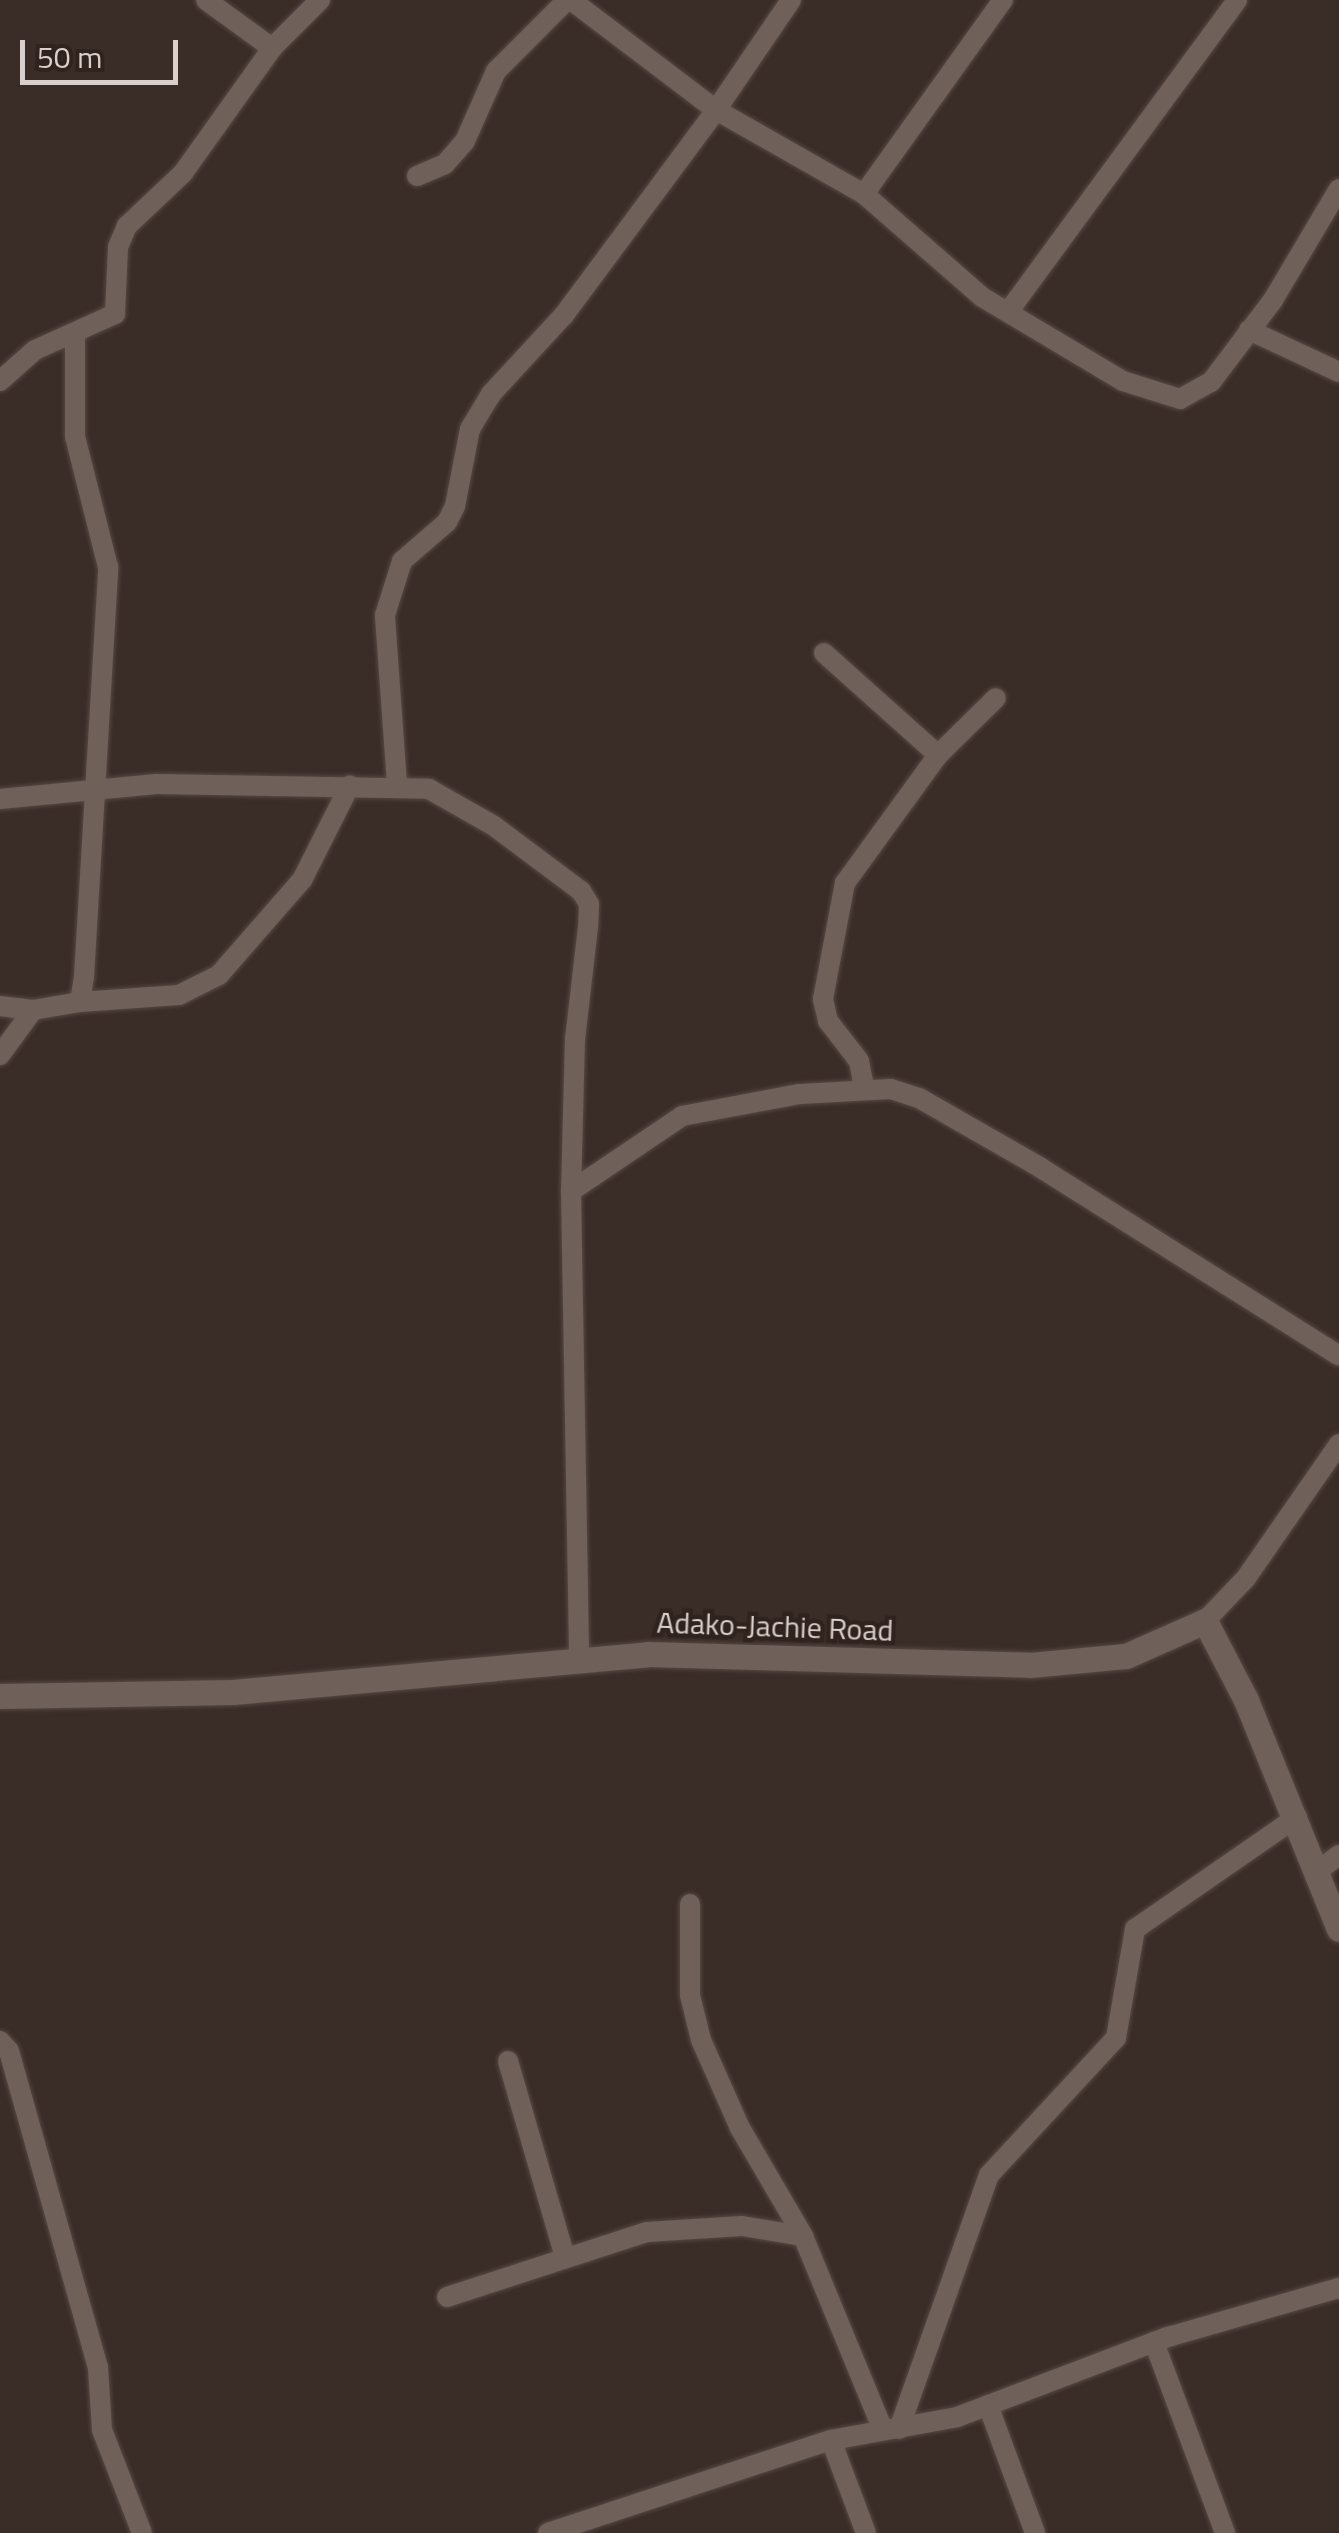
<!DOCTYPE html>
<html>
<head>
<meta charset="utf-8">
<style>
	body { margin:0 }
	#map { position:relative; width:1339px; height:2533px; overflow:hidden; background:#3a2c27; font-family:"Titillium Web",sans-serif }
	div>[style] { position:absolute }
	.roads { filter:drop-shadow(0 0 2px #554945) drop-shadow(0 0 2px #554945) }
	.street>* { height:20px; margin:-10px; padding:0 10px; transform-origin:10px; border-radius:10px; background:#70605a }
	.secondary>* { height:25px; margin:-12.5px; padding:0 12.5px; transform-origin:12.5px; border-radius:12.5px; background:#70605a }
	span { translate:-50% -50%; white-space:nowrap; text-align:center; line-height:1.15; -webkit-text-stroke:9px #30221d; paint-order:stroke }
	.street-label { font-size:30px; color:#d9d0cd }
	.scale { position:absolute; left:20px; top:40px; width:158px; height:45px; box-sizing:border-box; border:5px solid #d9d0cd; border-top:0; padding-left:12px; font-size:30px; line-height:35px; white-space:nowrap; color:#d9d0cd; -webkit-text-stroke:8px #30221d; paint-order:stroke }
</style>
</head>
<body>
<div id="map">
	<div class="roads">
		<div class="street">
			<div style="left:206px;top:0;width:82px;rotate:36deg"></div>
			<div style="left:571px;top:0;width:182px;rotate:37.2deg"></div>
			<div style="left:716px;top:110px;width:133px;rotate:-55.7deg"></div>
			<div style="left:417px;top:176px;width:30px;rotate:-23deg"></div>
			<div style="left:445px;top:164px;width:30px;rotate:-49deg"></div>
			<div style="left:465px;top:141px;width:77px;rotate:-66.1deg"></div>
			<div style="left:496px;top:71px;width:100px;rotate:-45deg"></div>
			<div style="left:864px;top:194px;width:157px;rotate:41.1deg"></div>
			<div style="left:982px;top:297px;width:164px;rotate:30.8deg"></div>
			<div style="left:1123px;top:381px;width:60px;rotate:17.5deg"></div>
			<div style="left:1180px;top:399px;width:35px;rotate:-29deg"></div>
			<div style="left:1211px;top:382px;width:103px;rotate:-52.9deg"></div>
			<div style="left:1273px;top:300px;width:129px;rotate:-59.3deg"></div>
			<div style="left:1008px;top:312px;width:387px;rotate:-53.7deg"></div>
			<div style="left:1249px;top:330px;width:99px;rotate:25deg"></div>
			<div style="left:0;top:381px;width:47px;rotate:-41.5deg"></div>
			<div style="left:35px;top:350px;width:88px;rotate:-24.2deg"></div>
			<div style="left:115px;top:314px;width:67px;rotate:-87.4deg"></div>
			<div style="left:118px;top:247px;width:23px;rotate:-67deg"></div>
			<div style="left:127px;top:226px;width:77px;rotate:-43.4deg"></div>
			<div style="left:183px;top:173px;width:153px;rotate:-54.5deg"></div>
			<div style="left:272px;top:48px;width:68px;rotate:-45deg"></div>
			<div style="left:824px;top:653px;width:153px;rotate:41.8deg"></div>
			<div style="left:397px;top:784px;width:169px;rotate:-94.1deg"></div>
			<div style="left:385px;top:615px;width:57px;rotate:-72.5deg"></div>
			<div style="left:402px;top:561px;width:60px;rotate:-40.9deg"></div>
			<div style="left:447px;top:522px;width:18px;rotate:-63deg"></div>
			<div style="left:455px;top:506px;width:78px;rotate:-79deg"></div>
			<div style="left:470px;top:429px;width:41px;rotate:-59deg"></div>
			<div style="left:491px;top:394px;width:108px;rotate:-47.3deg"></div>
			<div style="left:564px;top:315px;width:255px;rotate:-53.4deg"></div>
			<div style="left:716px;top:110px;width:170px;rotate:29.6deg"></div>
			<div style="left:864px;top:194px;width:239px;rotate:-54.4deg"></div>
			<div style="left:0;top:799px;width:157px;rotate:-5.5deg"></div>
			<div style="left:156px;top:784px;width:273px;rotate:1deg"></div>
			<div style="left:429px;top:789px;width:75px;rotate:29.6deg"></div>
			<div style="left:494px;top:826px;width:109px;rotate:36.8deg"></div>
			<div style="left:581px;top:891px;width:15px;rotate:58deg"></div>
			<div style="left:589px;top:904px;width:23px;rotate:92deg"></div>
			<div style="left:588px;top:927px;width:113px;rotate:96.6deg"></div>
			<div style="left:575px;top:1039px;width:152px;rotate:91.5deg"></div>
			<div style="left:571px;top:1191px;width:466px;rotate:89deg"></div>
			<div style="left:80px;top:1002px;width:99px;rotate:-4deg"></div>
			<div style="left:179px;top:995px;width:45px;rotate:-26.6deg"></div>
			<div style="left:219px;top:975px;width:126px;rotate:-48.9deg"></div>
			<div style="left:302px;top:880px;width:106px;rotate:-63.2deg"></div>
			<div style="left:0;top:1006px;width:33px;rotate:7deg"></div>
			<div style="left:33px;top:1010px;width:48px;rotate:-9.7deg"></div>
			<div style="left:80px;top:1002px;width:25px;rotate:-81deg"></div>
			<div style="left:84px;top:977px;width:411px;rotate:-86.6deg"></div>
			<div style="left:108px;top:567px;width:134px;rotate:-104.2deg"></div>
			<div style="left:75px;top:437px;width:100px;rotate:-90deg"></div>
			<div style="left:0;top:1055px;width:56px;rotate:-53.7deg"></div>
			<div style="left:864px;top:1087px;width:26px;rotate:-101deg"></div>
			<div style="left:859px;top:1061px;width:51px;rotate:-127.8deg"></div>
			<div style="left:828px;top:1021px;width:23px;rotate:-103deg"></div>
			<div style="left:823px;top:999px;width:118px;rotate:-79.3deg"></div>
			<div style="left:845px;top:883px;width:158px;rotate:-54deg"></div>
			<div style="left:938px;top:755px;width:81px;rotate:-44.5deg"></div>
			<div style="left:571px;top:1191px;width:134px;rotate:-34deg"></div>
			<div style="left:682px;top:1116px;width:120px;rotate:-10.6deg"></div>
			<div style="left:800px;top:1094px;width:91px;rotate:-3.1deg"></div>
			<div style="left:891px;top:1089px;width:29px;rotate:18deg"></div>
			<div style="left:919px;top:1098px;width:141px;rotate:29.8deg"></div>
			<div style="left:1041px;top:1168px;width:352px;rotate:32.2deg"></div>
			<div style="left:1205px;top:1621px;width:59px;rotate:-46.4deg"></div>
			<div style="left:1246px;top:1578px;width:163px;rotate:-55.2deg"></div>
			<div style="left:1319px;top:1870px;width:25px;rotate:-37deg"></div>
			<div style="left:690px;top:1904px;width:91px;rotate:90deg"></div>
			<div style="left:690px;top:1995px;width:46px;rotate:76.3deg"></div>
			<div style="left:701px;top:2040px;width:96px;rotate:66.1deg"></div>
			<div style="left:740px;top:2128px;width:125px;rotate:59.7deg"></div>
			<div style="left:803px;top:2236px;width:210px;rotate:67.6deg"></div>
			<div style="left:0;top:2041px;width:13px;rotate:48deg"></div>
			<div style="left:9px;top:2051px;width:329px;rotate:74.3deg"></div>
			<div style="left:98px;top:2368px;width:62px;rotate:86.3deg"></div>
			<div style="left:102px;top:2430px;width:110px;rotate:68.8deg"></div>
			<div style="left:508px;top:2061px;width:204px;rotate:73.8deg"></div>
			<div style="left:447px;top:2297px;width:210px;rotate:-18deg"></div>
			<div style="left:647px;top:2232px;width:95px;rotate:-3.6deg"></div>
			<div style="left:742px;top:2226px;width:62px;rotate:9.3deg"></div>
			<div style="left:1154px;top:2342px;width:204px;rotate:69.6deg"></div>
			<div style="left:988px;top:2405px;width:136px;rotate:69.8deg"></div>
			<div style="left:899px;top:2429px;width:269px;rotate:-70.5deg"></div>
			<div style="left:989px;top:2175px;width:187px;rotate:-47.2deg"></div>
			<div style="left:1116px;top:2038px;width:111px;rotate:-80.1deg"></div>
			<div style="left:1135px;top:1929px;width:197px;rotate:-34.7deg"></div>
			<div style="left:831px;top:2440px;width:99px;rotate:69.4deg"></div>
			<div style="left:548px;top:2533px;width:298px;rotate:-18.2deg"></div>
			<div style="left:831px;top:2440px;width:128px;rotate:-10.3deg"></div>
			<div style="left:957px;top:2417px;width:226px;rotate:-20.8deg"></div>
			<div style="left:1168px;top:2337px;width:178px;rotate:-16deg"></div>
		</div>
		<div class="secondary">
			<div style="left:0;top:1696px;width:233px;rotate:-1deg"></div>
			<div style="left:233px;top:1692px;width:417px;rotate:-5.2deg"></div>
			<div style="left:648px;top:1654px;width:382px;rotate:1.6deg"></div>
			<div style="left:1030px;top:1665px;width:96px;rotate:-5.4deg"></div>
			<div style="left:1126px;top:1656px;width:86px;rotate:-23.9deg"></div>
			<div style="left:1205px;top:1621px;width:89px;rotate:62.6deg"></div>
			<div style="left:1246px;top:1700px;width:247px;rotate:67.9deg"></div>
		</div>
	</div>
	<div class="street-label">
		<span style="left:775px;top:1626px;rotate:2deg">Adako-Jachie Road</span>
	</div>
	<div class="scale">50 m</div>
</div>
</body>
</html>
